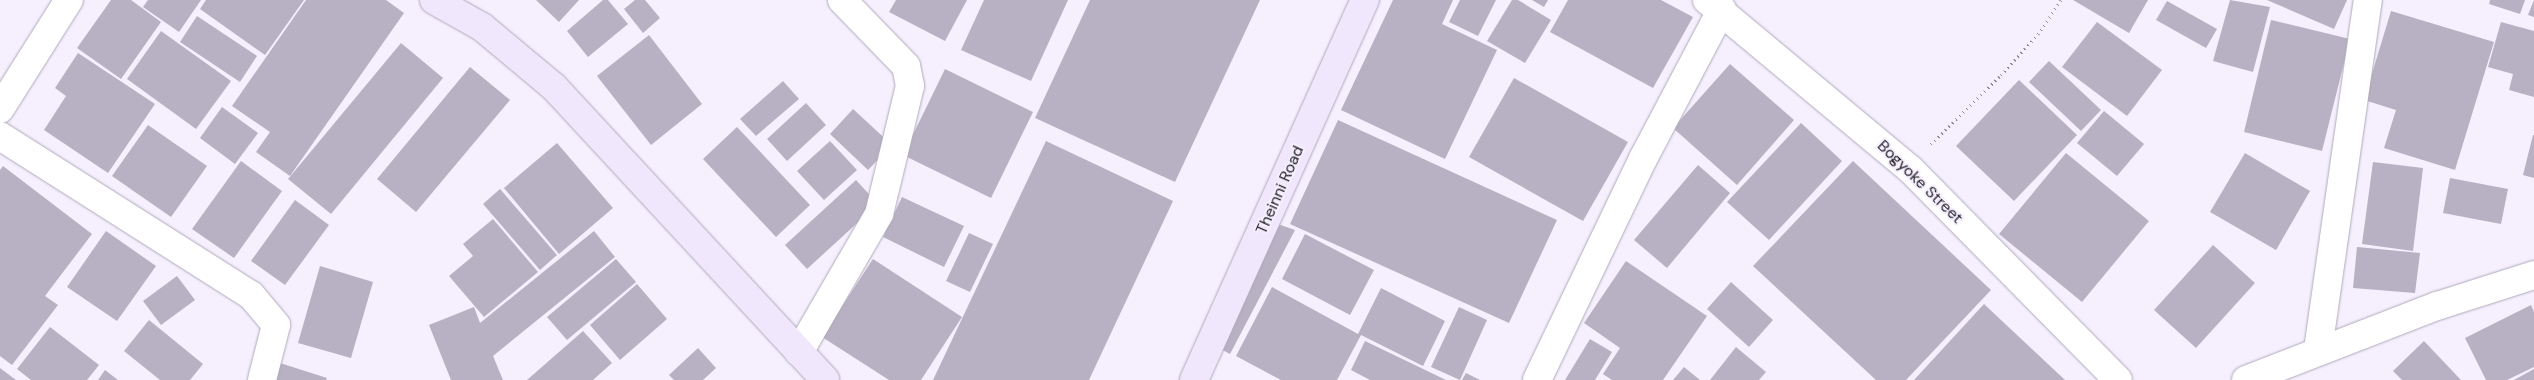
<!DOCTYPE html>
<html>
<head>
<meta charset="utf-8">
<style>
	body { margin:0 }
	#map { position:relative; width:2534px; height:380px; overflow:hidden; background:#f5effe; font-family:"DM Sans",sans-serif }
	div>[style] { position:absolute }
	.building>* { inset:0; background:#b8b1c3 }
	.path>* { height:3px; margin-top:-1.5px; transform-origin:0; background:repeating-linear-gradient(90deg,#8c8893 0 1px,transparent 0 5px) }
	.roads { filter:drop-shadow(0 0 1px #afa9ba) drop-shadow(0 0 1px #afa9ba) }
	.street>* { height:28px; margin:-14px; padding:0 14px; transform-origin:14px; border-radius:14px; background:#fff }
	.secondary>* { height:28px; margin:-14px; padding:0 14px; transform-origin:14px; border-radius:14px; background:#f0e7fc }
	span { translate:-50% -50%; white-space:nowrap; text-align:center; line-height:1.15; -webkit-text-stroke:4px #f5effe; paint-order:stroke }
	.street-label { font-size:16px; color:#232027 }
</style>
</head>
<body>
<div id="map">
	<div class="building">
		<div style="clip-path:polygon(111px 0,131px 0,161px 22px,121px 79px,77px 48px)"></div>
		<div style="clip-path:polygon(148px 0,201px 0,179px 32px,143px 7px)"></div>
		<div style="clip-path:polygon(206px 0,304px 0,265px 55px,200px 9px)"></div>
		<div style="clip-path:polygon(306px 0,386px 0,404px 13px,290px 176px,256px 152px,270px 132px,232px 106px)"></div>
		<div style="clip-path:polygon(536px 0,579px 0,559px 22px)"></div>
		<div style="clip-path:polygon(603px 0,608px 0,628px 24px,588px 57px,567px 31px)"></div>
		<div style="clip-path:polygon(635px 0,645px 0,660px 18px,643px 33px,624px 9px)"></div>
		<div style="clip-path:polygon(896px 0,967px 0,945px 41px,889px 12px)"></div>
		<div style="clip-path:polygon(984px 0,1068px 0,1031px 81px,961px 50px)"></div>
		<div style="clip-path:polygon(1090px 0,1260px 0,1175px 182px,1035px 118px)"></div>
		<div style="clip-path:polygon(1393px 0,1453px 0,1442px 24px,1497px 50px,1445px 159px,1341px 110px)"></div>
		<div style="clip-path:polygon(1460px 0,1496px 0,1478px 36px,1449px 22px)"></div>
		<div style="clip-path:polygon(1512px 0,1518px 0,1551px 20px,1525px 63px,1487px 41px)"></div>
		<div style="clip-path:polygon(1532px 0,1548px 0,1544px 7px)"></div>
		<div style="clip-path:polygon(1568px 0,1661px 0,1693px 17px,1653px 88px,1550px 32px)"></div>
		<div style="clip-path:polygon(2073px 0,2148px 0,2129px 33px)"></div>
		<div style="clip-path:polygon(2230px 0,2270px 7px,2253px 72px,2213px 61px)"></div>
		<div style="clip-path:polygon(2267px 0,2347px 0,2334px 29px)"></div>
		<div style="clip-path:polygon(2490px 0,2525px 0,2520px 14px,2489px 4px)"></div>
		<div style="clip-path:polygon(2534px 0,2534px 17px,2528px 15px)"></div>
		<div style="clip-path:polygon(2167px 1px,2217px 29px,2206px 48px,2156px 20px)"></div>
		<div style="clip-path:polygon(2391px 11px,2494px 42px,2455px 170px,2384px 148px,2396px 110px,2364px 100px)"></div>
		<div style="clip-path:polygon(197px 16px,257px 56px,240px 82px,180px 42px)"></div>
		<div style="clip-path:polygon(2271px 20px,2350px 39px,2322px 151px,2244px 132px)"></div>
		<div style="clip-path:polygon(2097px 22px,2162px 70px,2127px 116px,2062px 67px)"></div>
		<div style="clip-path:polygon(2501px 22px,2534px 31px,2534px 97px,2509px 90px,2513px 74px,2488px 67px)"></div>
		<div style="clip-path:polygon(161px 31px,231px 81px,196px 129px,127px 79px)"></div>
		<div style="clip-path:polygon(649px 35px,702px 104px,651px 145px,597px 76px)"></div>
		<div style="clip-path:polygon(401px 43px,443px 78px,331px 214px,288px 179px)"></div>
		<div style="clip-path:polygon(78px 53px,155px 104px,108px 173px,44px 130px,66px 96px,55px 88px)"></div>
		<div style="clip-path:polygon(2049px 61px,2101px 110px,2081px 131px,2029px 82px)"></div>
		<div style="clip-path:polygon(1730px 64px,1794px 120px,1737px 185px,1673px 128px)"></div>
		<div style="clip-path:polygon(470px 67px,510px 100px,416px 212px,377px 179px)"></div>
		<div style="clip-path:polygon(945px 69px,1033px 112px,991px 198px,903px 155px)"></div>
		<div style="clip-path:polygon(1514px 78px,1628px 142px,1583px 221px,1469px 157px)"></div>
		<div style="clip-path:polygon(2019px 80px,2077px 135px,2014px 201px,1956px 146px)"></div>
		<div style="clip-path:polygon(783px 81px,799px 99px,756px 136px,740px 119px)"></div>
		<div style="clip-path:polygon(806px 103px,826px 125px,787px 161px,767px 139px)"></div>
		<div style="clip-path:polygon(222px 107px,258px 133px,235px 164px,200px 138px)"></div>
		<div style="clip-path:polygon(853px 109px,892px 145px,868px 170px,830px 134px)"></div>
		<div style="clip-path:polygon(2104px 111px,2144px 144px,2117px 176px,2077px 143px)"></div>
		<div style="clip-path:polygon(1338px 120px,1557px 220px,1509px 323px,1290px 224px)"></div>
		<div style="clip-path:polygon(1801px 123px,1842px 161px,1769px 240px,1727px 202px)"></div>
		<div style="clip-path:polygon(148px 125px,207px 166px,171px 217px,112px 176px)"></div>
		<div style="clip-path:polygon(737px 127px,810px 205px,776px 237px,703px 159px)"></div>
		<div style="clip-path:polygon(2533px 135px,2534px 135px,2534px 178px,2523px 175px)"></div>
		<div style="clip-path:polygon(830px 141px,857px 170px,824px 200px,797px 171px)"></div>
		<div style="clip-path:polygon(1046px 141px,1173px 201px,1089px 380px,933px 380px)"></div>
		<div style="clip-path:polygon(557px 143px,613px 208px,559px 254px,504px 188px)"></div>
		<div style="clip-path:polygon(2066px 153px,2149px 221px,2082px 302px,1999px 234px)"></div>
		<div style="clip-path:polygon(2245px 153px,2310px 191px,2276px 250px,2210px 212px)"></div>
		<div style="clip-path:polygon(241px 161px,282px 191px,234px 258px,192px 229px)"></div>
		<div style="clip-path:polygon(1853px 161px,1991px 290px,1906px 380px,1876px 380px,1753px 266px)"></div>
		<div style="clip-path:polygon(2373px 162px,2423px 168px,2413px 251px,2362px 244px)"></div>
		<div style="clip-path:polygon(1698px 165px,1730px 193px,1667px 268px,1634px 240px)"></div>
		<div style="clip-path:polygon(3px 166px,92px 234px,45px 296px,58px 305px,12px 365px,0 356px,0 170px)"></div>
		<div style="clip-path:polygon(2450px 178px,2508px 189px,2501px 224px,2443px 213px)"></div>
		<div style="clip-path:polygon(856px 180px,878px 204px,807px 269px,785px 245px)"></div>
		<div style="clip-path:polygon(500px 189px,557px 255px,540px 270px,483px 204px)"></div>
		<div style="clip-path:polygon(902px 197px,964px 226px,944px 267px,883px 237px)"></div>
		<div style="clip-path:polygon(295px 200px,329px 225px,285px 285px,251px 261px)"></div>
		<div style="clip-path:polygon(493px 219px,538px 272px,484px 317px,449px 276px,473px 256px,463px 244px)"></div>
		<div style="clip-path:polygon(1272px 222px,1295px 230px,1230px 354px,1213px 345px)"></div>
		<div style="clip-path:polygon(106px 231px,156px 266px,117px 321px,67px 287px)"></div>
		<div style="clip-path:polygon(594px 231px,615px 257px,493px 356px,503px 380px,451px 380px,429px 325px,474px 307px,480px 323px)"></div>
		<div style="clip-path:polygon(969px 233px,993px 244px,970px 292px,946px 281px)"></div>
		<div style="clip-path:polygon(1305px 234px,1374px 270px,1350px 315px,1282px 279px)"></div>
		<div style="clip-path:polygon(2213px 245px,2255px 283px,2196px 348px,2154px 310px)"></div>
		<div style="clip-path:polygon(2357px 247px,2420px 253px,2415px 293px,2353px 288px)"></div>
		<div style="clip-path:polygon(616px 259px,636px 282px,567px 340px,547px 317px)"></div>
		<div style="clip-path:polygon(873px 259px,962px 317px,921px 380px,889px 380px,822px 337px)"></div>
		<div style="clip-path:polygon(1626px 261px,1707px 316px,1663px 380px,1612px 380px,1603px 374px,1620px 348px,1584px 323px)"></div>
		<div style="clip-path:polygon(320px 266px,373px 282px,351px 358px,298px 343px)"></div>
		<div style="clip-path:polygon(177px 276px,195px 300px,161px 325px,143px 301px)"></div>
		<div style="clip-path:polygon(1731px 282px,1773px 320px,1749px 347px,1707px 309px)"></div>
		<div style="clip-path:polygon(637px 284px,667px 319px,620px 360px,590px 325px)"></div>
		<div style="clip-path:polygon(1272px 287px,1358px 334px,1381px 288px,1445px 321px,1423px 366px,1361px 335px,1337px 380px,1281px 380px,1236px 356px)"></div>
		<div style="clip-path:polygon(1984px 304px,2065px 380px,1914px 380px)"></div>
		<div style="clip-path:polygon(2531px 305px,2534px 312px,2534px 367px,2507px 380px,2486px 380px,2465px 338px)"></div>
		<div style="clip-path:polygon(1459px 307px,1487px 320px,1460px 380px,1431px 367px)"></div>
		<div style="clip-path:polygon(149px 320px,203px 364px,190px 380px,160px 380px,124px 351px)"></div>
		<div style="clip-path:polygon(50px 327px,99px 365px,87px 380px,31px 380px,17px 369px)"></div>
		<div style="clip-path:polygon(583px 331px,612px 363px,593px 380px,527px 380px)"></div>
		<div style="clip-path:polygon(1590px 339px,1612px 352px,1595px 380px,1565px 380px)"></div>
		<div style="clip-path:polygon(1365px 341px,1446px 380px,1370px 380px,1351px 370px)"></div>
		<div style="clip-path:polygon(2424px 341px,2461px 380px,2402px 380px,2393px 371px)"></div>
		<div style="clip-path:polygon(1736px 347px,1766px 372px,1759px 380px,1710px 380px)"></div>
		<div style="clip-path:polygon(698px 348px,716px 368px,703px 380px,674px 380px,669px 375px)"></div>
		<div style="clip-path:polygon(280px 363px,327px 378px,326px 380px,274px 380px)"></div>
		<div style="clip-path:polygon(1684px 367px,1700px 380px,1673px 380px)"></div>
		<div style="clip-path:polygon(0 368px,16px 380px,0 380px)"></div>
		<div style="clip-path:polygon(2534px 369px,2534px 380px,2514px 380px)"></div>
		<div style="clip-path:polygon(105px 370px,118px 380px,98px 380px)"></div>
		<div style="clip-path:polygon(1466px 373px,1480px 380px,1462px 380px)"></div>
	</div>
	<div class="path">
		<div style="left:1931px;top:144px;width:98px;rotate:-44.6deg"></div>
		<div style="left:2001px;top:75px;width:55px;rotate:-47.9deg"></div>
		<div style="left:2038px;top:34px;width:41px;rotate:-55.9deg"></div>
	</div>
	<div class="roads">
		<div class="street">
			<div style="left:1707px;top:0;width:264px;rotate:39.8deg"></div>
			<div style="left:1910px;top:169px;width:296px;rotate:45.4deg"></div>
			<div style="left:0;top:109px;width:129px;rotate:-57.7deg"></div>
			<div style="left:0;top:136px;width:297px;rotate:32.4deg"></div>
			<div style="left:251px;top:295px;width:39px;rotate:50deg"></div>
			<div style="left:276px;top:325px;width:57px;rotate:104.3deg"></div>
			<div style="left:2318px;top:350px;width:354px;rotate:-81.9deg"></div>
			<div style="left:799px;top:352px;width:160px;rotate:-59.9deg"></div>
			<div style="left:879px;top:214px;width:132px;rotate:-76.4deg"></div>
			<div style="left:910px;top:86px;width:20px;rotate:-101deg"></div>
			<div style="left:906px;top:66px;width:92px;rotate:-134.1deg"></div>
			<div style="left:1537px;top:380px;width:247px;rotate:-64.4deg"></div>
			<div style="left:1644px;top:157px;width:167px;rotate:-62.2deg"></div>
			<div style="left:2246px;top:380px;width:205px;rotate:-21.2deg"></div>
			<div style="left:2437px;top:306px;width:102px;rotate:-17.7deg"></div>
		</div>
		<div class="secondary">
			<div style="left:434px;top:0;width:55px;rotate:29.4deg"></div>
			<div style="left:482px;top:27px;width:94px;rotate:39.8deg"></div>
			<div style="left:554px;top:87px;width:399px;rotate:47.2deg"></div>
			<div style="left:1194px;top:380px;width:417px;rotate:-65.8deg"></div>
		</div>
	</div>
	<div class="street-label">
		<span style="left:1920px;top:182px;rotate:44deg">Bogyoke Street</span>
		<span style="left:1280px;top:190px;rotate:-66deg">Theinni Road</span>
	</div>
</div>
</body>
</html>
